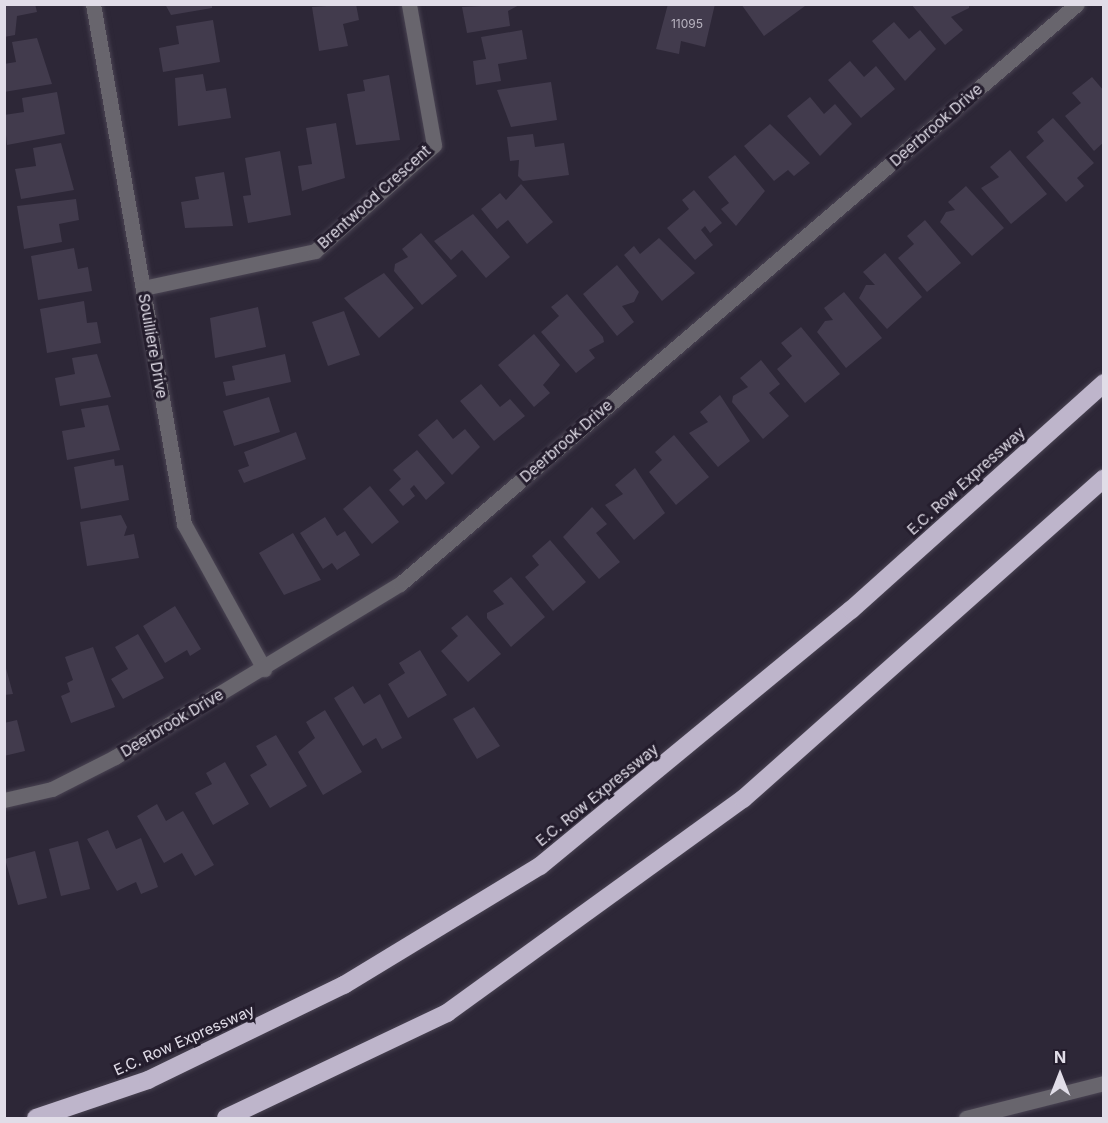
<!DOCTYPE html>
<html>
<head>
<meta charset="utf-8">
<style>
	body { margin:0 }
	#map { position:relative; width:1108px; height:1123px; overflow:hidden; background:#2d2737; font-family:Inter,sans-serif }
	div>[style] { position:absolute }
	.building>* { inset:0; background:#423b4d }
	.roads { filter:drop-shadow(0 0 2px #4a4453) drop-shadow(0 0 2px #4a4453) }
	.minor>* { height:15px; margin:-7.5px; padding:0 7.5px; transform-origin:7.5px; border-radius:7.5px; background:#68656d }
	.tertiary>* { height:15px; margin:-7.5px; padding:0 7.5px; transform-origin:7.5px; border-radius:7.5px; background:#68656d }
	.motorway>* { height:18px; margin:-9px; padding:0 9px; transform-origin:9px; border-radius:9px; background:#beb5cb }
	span { translate:-50% -50%; white-space:nowrap; text-align:center; line-height:1.15; -webkit-text-stroke:6px #241d2d; paint-order:stroke }
	.number-label { font-size:12px; color:#b9b4c1 }
	.number-label span { -webkit-text-stroke-width:0 }
	.street-label { font-size:15px; color:#e1dde8 }
	.frame { position:absolute; inset:0; border:6px solid #e1dde8; pointer-events:none }
	.north { position:absolute; left:1030px; top:1045px; width:60px; height:60px; -webkit-text-stroke:4px #241d2d; paint-order:stroke; rotate:0deg; font-size:16px; font-weight:700; line-height:24px; text-align:center; color:#e1dde8 }
	.north::after { content:''; display:block; margin:auto; width:21px; height:27px; background:#e1dde8; clip-path:polygon(50% 0,100% 100%,50% 72%,0 100%) }
</style>
</head>
<body>
<div id="map">
	<div class="building">
		<div style="clip-path:polygon(4px 4px,35px 4px,37px 12px,17px 16px,15px 35px,4px 37px)"></div>
		<div style="clip-path:polygon(165px 4px,212px 4px,212px 8px,171px 15px)"></div>
		<div style="clip-path:polygon(356px 4px,359px 20px,343px 24px,348px 46px,319px 51px,312px 7px)"></div>
		<div style="clip-path:polygon(521px 4px,508px 11px,510px 26px,467px 33px,462px 7px)"></div>
		<div style="clip-path:polygon(668px 4px,715px 4px,705px 47px,681px 41px,679px 54px,656px 49px)"></div>
		<div style="clip-path:polygon(741px 4px,803px 4px,805px 6px,764px 36px)"></div>
		<div style="clip-path:polygon(911px 4px,969px 4px,969px 8px,951px 17px,963px 30px,945px 45px)"></div>
		<div style="clip-path:polygon(213px 20px,220px 62px,163px 72px,159px 48px,179px 44px,176px 26px)"></div>
		<div style="clip-path:polygon(894px 22px,909px 39px,920px 30px,936px 49px,905px 81px,872px 41px)"></div>
		<div style="clip-path:polygon(522px 30px,527px 59px,498px 64px,501px 81px,476px 85px,473px 61px,486px 59px,481px 37px)"></div>
		<div style="clip-path:polygon(37px 38px,52px 84px,4px 92px,4px 64px,16px 62px,12px 42px)"></div>
		<div style="clip-path:polygon(850px 61px,864px 77px,876px 66px,895px 89px,861px 118px,828px 80px)"></div>
		<div style="clip-path:polygon(203px 74px,206px 91px,226px 88px,231px 118px,178px 126px,175px 78px)"></div>
		<div style="clip-path:polygon(389px 75px,400px 140px,356px 145px,347px 94px,365px 91px,363px 80px)"></div>
		<div style="clip-path:polygon(1092px 77px,1104px 91px,1104px 142px,1094px 151px,1065px 116px,1081px 103px,1072px 93px)"></div>
		<div style="clip-path:polygon(551px 82px,557px 120px,511px 127px,497px 90px)"></div>
		<div style="clip-path:polygon(57px 92px,65px 134px,7px 145px,4px 115px,24px 112px,22px 98px)"></div>
		<div style="clip-path:polygon(810px 97px,824px 114px,835px 104px,852px 124px,820px 156px,787px 116px)"></div>
		<div style="clip-path:polygon(1053px 118px,1094px 163px,1077px 178px,1084px 186px,1066px 202px,1026px 157px,1044px 141px,1037px 132px)"></div>
		<div style="clip-path:polygon(336px 123px,345px 178px,302px 191px,298px 166px,312px 164px,306px 128px)"></div>
		<div style="clip-path:polygon(770px 124px,810px 163px,794px 176px,788px 170px,774px 181px,744px 146px)"></div>
		<div style="clip-path:polygon(533px 134px,535px 147px,564px 143px,569px 175px,523px 181px,518px 176px,519px 160px,510px 161px,507px 137px)"></div>
		<div style="clip-path:polygon(61px 143px,74px 190px,21px 199px,15px 169px,36px 166px,33px 148px)"></div>
		<div style="clip-path:polygon(1010px 150px,1047px 194px,1011px 224px,981px 188px,999px 177px,990px 167px)"></div>
		<div style="clip-path:polygon(280px 151px,291px 215px,248px 223px,243px 196px,251px 195px,245px 158px)"></div>
		<div style="clip-path:polygon(735px 155px,765px 191px,736px 226px,721px 209px,729px 203px,708px 177px)"></div>
		<div style="clip-path:polygon(224px 172px,233px 226px,185px 228px,181px 202px,199px 199px,195px 177px)"></div>
		<div style="clip-path:polygon(521px 184px,553px 222px,527px 244px,508px 220px,497px 229px,481px 209px,500px 193px,506px 200px)"></div>
		<div style="clip-path:polygon(966px 186px,1004px 228px,972px 256px,940px 222px,946px 212px,955px 210px,948px 202px)"></div>
		<div style="clip-path:polygon(694px 190px,722px 223px,710px 233px,705px 226px,701px 230px,713px 245px,695px 260px,667px 228px,689px 209px,682px 200px)"></div>
		<div style="clip-path:polygon(76px 199px,79px 220px,59px 224px,62px 242px,24px 249px,17px 206px)"></div>
		<div style="clip-path:polygon(473px 214px,510px 257px,486px 278px,462px 250px,451px 260px,434px 241px)"></div>
		<div style="clip-path:polygon(925px 220px,961px 263px,927px 292px,898px 258px,914px 244px,907px 236px)"></div>
		<div style="clip-path:polygon(421px 233px,457px 276px,422px 305px,394px 271px,395px 264px,408px 257px,402px 249px)"></div>
		<div style="clip-path:polygon(659px 238px,695px 273px,662px 301px,624px 255px,634px 246px,640px 254px)"></div>
		<div style="clip-path:polygon(74px 248px,78px 269px,88px 267px,92px 291px,38px 300px,31px 256px)"></div>
		<div style="clip-path:polygon(885px 253px,922px 297px,887px 329px,859px 298px,866px 285px,875px 285px,863px 272px)"></div>
		<div style="clip-path:polygon(617px 265px,639px 292px,634px 302px,622px 306px,634px 322px,617px 336px,583px 294px)"></div>
		<div style="clip-path:polygon(384px 273px,414px 308px,379px 338px,344px 298px)"></div>
		<div style="clip-path:polygon(844px 292px,882px 338px,846px 368px,817px 332px,825px 321px,833px 320px,824px 308px)"></div>
		<div style="clip-path:polygon(567px 294px,603px 337px,604px 342px,589px 350px,595px 358px,576px 373px,541px 332px,559px 316px,551px 307px)"></div>
		<div style="clip-path:polygon(84px 301px,87px 323px,97px 322px,101px 343px,47px 353px,40px 309px)"></div>
		<div style="clip-path:polygon(258px 307px,266px 347px,215px 358px,210px 318px)"></div>
		<div style="clip-path:polygon(344px 311px,360px 355px,328px 366px,312px 322px)"></div>
		<div style="clip-path:polygon(801px 327px,840px 374px,805px 403px,777px 369px,792px 356px,781px 343px)"></div>
		<div style="clip-path:polygon(534px 334px,560px 365px,543px 385px,550px 393px,534px 407px,498px 365px)"></div>
		<div style="clip-path:polygon(97px 354px,111px 397px,60px 406px,55px 378px,75px 374px,72px 358px)"></div>
		<div style="clip-path:polygon(285px 354px,291px 382px,226px 396px,223px 382px,235px 380px,232px 366px)"></div>
		<div style="clip-path:polygon(761px 360px,780px 384px,769px 393px,789px 416px,763px 439px,732px 402px,733px 396px,748px 387px,740px 378px)"></div>
		<div style="clip-path:polygon(481px 384px,500px 407px,510px 399px,525px 416px,494px 441px,460px 401px)"></div>
		<div style="clip-path:polygon(720px 395px,750px 441px,718px 467px,689px 433px,708px 422px,700px 412px)"></div>
		<div style="clip-path:polygon(269px 397px,280px 432px,234px 446px,223px 411px)"></div>
		<div style="clip-path:polygon(108px 405px,120px 450px,67px 460px,62px 431px,85px 427px,81px 409px)"></div>
		<div style="clip-path:polygon(437px 419px,453px 439px,465px 429px,480px 447px,452px 475px,418px 435px)"></div>
		<div style="clip-path:polygon(296px 432px,306px 459px,244px 483px,238px 470px,249px 466px,244px 452px)"></div>
		<div style="clip-path:polygon(674px 435px,709px 477px,676px 505px,649px 472px,662px 460px,655px 452px)"></div>
		<div style="clip-path:polygon(417px 450px,445px 483px,426px 500px,414px 485px,410px 489px,415px 496px,403px 506px,389px 490px,401px 479px,393px 470px)"></div>
		<div style="clip-path:polygon(114px 459px,115px 466px,123px 465px,129px 500px,81px 509px,74px 467px)"></div>
		<div style="clip-path:polygon(635px 468px,665px 513px,634px 540px,605px 505px,623px 494px,615px 485px)"></div>
		<div style="clip-path:polygon(370px 486px,399px 522px,372px 544px,343px 509px)"></div>
		<div style="clip-path:polygon(592px 507px,607px 524px,596px 533px,620px 562px,599px 579px,563px 537px)"></div>
		<div style="clip-path:polygon(121px 515px,127px 527px,124px 536px,134px 534px,139px 558px,87px 566px,80px 522px)"></div>
		<div style="clip-path:polygon(325px 517px,337px 536px,345px 531px,360px 555px,337px 570px,332px 563px,323px 569px,300px 533px)"></div>
		<div style="clip-path:polygon(293px 533px,321px 580px,284px 595px,259px 553px)"></div>
		<div style="clip-path:polygon(550px 540px,586px 582px,553px 611px,525px 577px,539px 565px,532px 556px)"></div>
		<div style="clip-path:polygon(511px 577px,545px 617px,511px 647px,487px 618px,487px 613px,504px 604px,493px 591px)"></div>
		<div style="clip-path:polygon(175px 606px,201px 649px,190px 656px,187px 650px,165px 663px,143px 626px)"></div>
		<div style="clip-path:polygon(467px 615px,501px 654px,468px 682px,441px 651px,458px 636px,451px 628px)"></div>
		<div style="clip-path:polygon(138px 634px,164px 678px,123px 699px,111px 679px,128px 669px,115px 647px)"></div>
		<div style="clip-path:polygon(93px 647px,115px 707px,71px 723px,61px 696px,70px 692px,67px 683px,73px 680px,65px 657px)"></div>
		<div style="clip-path:polygon(420px 650px,447px 695px,408px 718px,388px 684px,405px 673px,399px 663px)"></div>
		<div style="clip-path:polygon(4px 661px,13px 694px,4px 695px)"></div>
		<div style="clip-path:polygon(353px 686px,364px 704px,380px 694px,402px 738px,382px 749px,376px 738px,363px 746px,334px 698px)"></div>
		<div style="clip-path:polygon(474px 707px,500px 746px,477px 759px,453px 719px)"></div>
		<div style="clip-path:polygon(325px 710px,362px 772px,323px 795px,298px 752px,315px 738px,306px 722px)"></div>
		<div style="clip-path:polygon(17px 720px,25px 751px,4px 756px,4px 723px)"></div>
		<div style="clip-path:polygon(276px 735px,307px 786px,270px 808px,250px 775px,267px 765px,256px 746px)"></div>
		<div style="clip-path:polygon(225px 762px,249px 804px,213px 825px,195px 793px,212px 784px,206px 773px)"></div>
		<div style="clip-path:polygon(157px 804px,166px 821px,183px 811px,214px 865px,195px 876px,182px 853px,164px 863px,137px 816px)"></div>
		<div style="clip-path:polygon(108px 830px,116px 849px,141px 838px,158px 887px,141px 894px,136px 882px,117px 891px,87px 839px)"></div>
		<div style="clip-path:polygon(78px 841px,90px 889px,61px 896px,49px 849px)"></div>
		<div style="clip-path:polygon(35px 851px,47px 898px,18px 905px,5px 859px)"></div>
	</div>
	<div class="roads">
		<div class="minor">
			<div style="left:93px;top:4px;width:528px;rotate:80.07deg"></div>
			<div style="left:184px;top:524px;width:166px;rotate:61.1deg"></div>
			<div style="left:143px;top:288px;width:176px;rotate:-12.1deg"></div>
			<div style="left:315px;top:251px;width:159px;rotate:-41.7deg"></div>
			<div style="left:434px;top:145px;width:143px;rotate:-100.1deg"></div>
			<div style="left:4px;top:800px;width:49px;rotate:-12.9deg"></div>
			<div style="left:52px;top:789px;width:71px;rotate:-26.9deg"></div>
			<div style="left:115px;top:757px;width:333px;rotate:-31.3deg"></div>
			<div style="left:400px;top:584px;width:891px;rotate:-40.59deg"></div>
		</div>
		<div class="tertiary">
			<div style="left:966px;top:1118px;width:142px;rotate:-14.2deg"></div>
		</div>
		<div class="motorway">
			<div style="left:36px;top:1118px;width:118px;rotate:-18.7deg"></div>
			<div style="left:148px;top:1080px;width:218px;rotate:-25.9deg"></div>
			<div style="left:344px;top:985px;width:229px;rotate:-31.3deg"></div>
			<div style="left:540px;top:866px;width:403px;rotate:-39.5deg"></div>
			<div style="left:851px;top:610px;width:340px;rotate:-41.9deg"></div>
			<div style="left:226px;top:1118px;width:245px;rotate:-25.4deg"></div>
			<div style="left:447px;top:1013px;width:365px;rotate:-35.9deg"></div>
			<div style="left:743px;top:799px;width:483px;rotate:-41.6deg"></div>
		</div>
	</div>
	<div class="number-label">
		<span style="left:687px;top:24px">11095</span>
	</div>
	<div class="street-label">
		<span style="left:936px;top:125px;rotate:-41deg">Deerbrook Drive</span>
		<span style="left:374px;top:197px;rotate:-42deg">Brentwood Crescent</span>
		<span style="left:153px;top:346px;rotate:80deg">Souilliere Drive</span>
		<span style="left:566px;top:441px;rotate:-41deg">Deerbrook Drive</span>
		<span style="left:966px;top:481px;rotate:-42deg">E.C. Row Expressway</span>
		<span style="left:172px;top:723px;rotate:-31deg">Deerbrook Drive</span>
		<span style="left:597px;top:795px;rotate:-39deg">E.C. Row Expressway</span>
		<span style="left:184px;top:1040px;rotate:-24deg">E.C. Row Expressway</span>
	</div>
	<div class="frame"></div>
	<div class="north">N</div>
</div>
</body>
</html>
